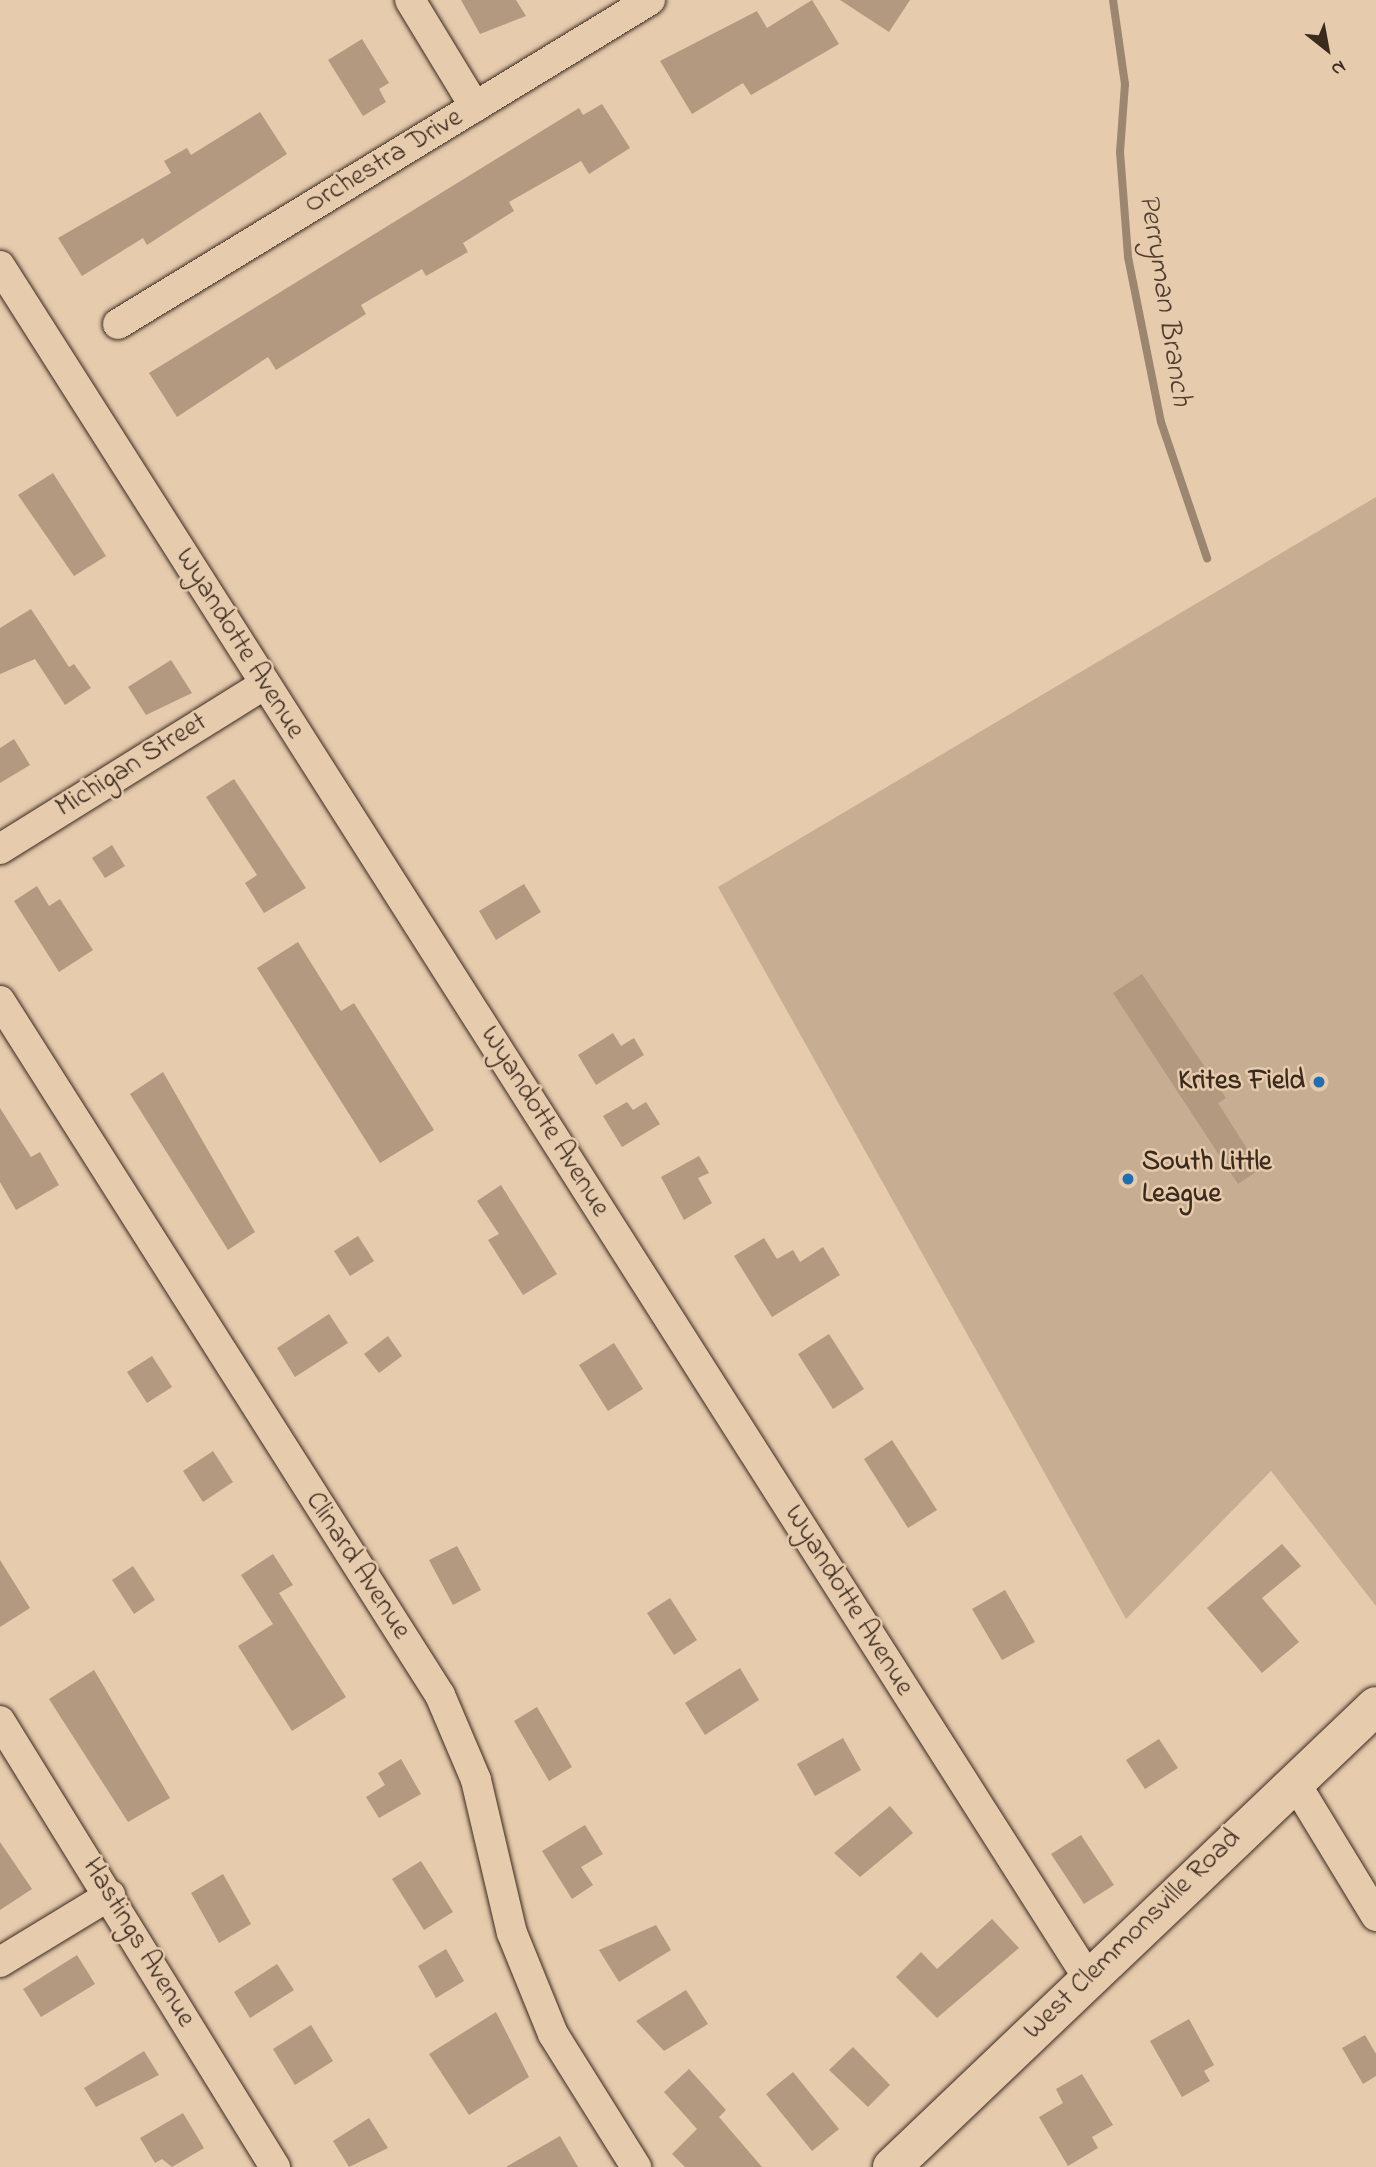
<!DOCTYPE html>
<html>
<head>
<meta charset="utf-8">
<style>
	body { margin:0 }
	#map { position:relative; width:1376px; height:2167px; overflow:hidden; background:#e6cbad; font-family:"Indie Flower",sans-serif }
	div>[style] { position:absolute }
	.green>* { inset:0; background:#c7ae93 }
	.stream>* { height:8px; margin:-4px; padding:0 4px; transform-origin:4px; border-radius:4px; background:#9c866f }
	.building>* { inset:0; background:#b29980 }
	.roads { filter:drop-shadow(0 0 2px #3b2a1e) drop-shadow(0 0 2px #3b2a1e) }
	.minor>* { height:30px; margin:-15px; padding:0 15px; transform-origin:15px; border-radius:15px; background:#e6cbad }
	.major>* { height:38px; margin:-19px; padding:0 19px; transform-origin:19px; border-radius:19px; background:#e6cbad }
	.dots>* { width:19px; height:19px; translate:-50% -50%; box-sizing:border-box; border:4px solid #e6cbad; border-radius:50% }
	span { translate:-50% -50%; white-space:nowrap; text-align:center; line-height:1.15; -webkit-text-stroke:5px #e6cbad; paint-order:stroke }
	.street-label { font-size:28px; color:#3b2a1e }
	.poi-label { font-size:28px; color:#3b2a1e; font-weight:700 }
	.right { translate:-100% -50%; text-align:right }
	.left { translate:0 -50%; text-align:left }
	.water-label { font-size:30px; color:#4e3c2e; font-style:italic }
	.north { position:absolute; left:1292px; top:14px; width:70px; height:70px; -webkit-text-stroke:5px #e6cbad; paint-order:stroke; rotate:149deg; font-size:19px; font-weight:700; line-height:28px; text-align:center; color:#3b2a1e }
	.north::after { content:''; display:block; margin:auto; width:24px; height:32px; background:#3b2a1e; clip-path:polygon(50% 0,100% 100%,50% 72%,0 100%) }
</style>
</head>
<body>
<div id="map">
	<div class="green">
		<div style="clip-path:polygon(1376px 497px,1376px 1606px,1271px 1471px,1126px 1619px,718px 887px)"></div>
	</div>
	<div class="stream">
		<div style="left:1113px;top:0;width:85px;rotate:81.9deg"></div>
		<div style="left:1125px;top:84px;width:68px;rotate:94.2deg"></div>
		<div style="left:1120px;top:152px;width:105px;rotate:85.6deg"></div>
		<div style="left:1128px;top:257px;width:168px;rotate:78.7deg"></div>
		<div style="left:1161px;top:422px;width:144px;rotate:71.3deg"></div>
	</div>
	<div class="building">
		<div style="clip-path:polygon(461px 0,516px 0,526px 16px,480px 34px)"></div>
		<div style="clip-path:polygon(812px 0,839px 44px,751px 95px,743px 83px,692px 114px,660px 61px,757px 11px,767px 28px)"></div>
		<div style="clip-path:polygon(840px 0,910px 0,889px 32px)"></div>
		<div style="clip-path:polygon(362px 39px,389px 83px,379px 89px,386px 102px,363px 116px,328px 60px)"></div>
		<div style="clip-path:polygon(602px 104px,630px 148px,589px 174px,581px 161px,509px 202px,514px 211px,463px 243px,468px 252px,426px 276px,422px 269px,361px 305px,366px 314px,276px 370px,268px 357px,177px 417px,149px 373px,579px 108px,583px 115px)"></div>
		<div style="clip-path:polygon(260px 112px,287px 154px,147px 245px,143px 238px,82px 276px,58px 238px,171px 173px,164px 161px,187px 148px,191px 155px)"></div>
		<div style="clip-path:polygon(53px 473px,106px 556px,74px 576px,18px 495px)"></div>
		<div style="clip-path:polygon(31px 609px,69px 667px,74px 664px,91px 688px,65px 705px,35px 659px,0 674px,0 628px)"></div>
		<div style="clip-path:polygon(171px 660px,192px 693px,146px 715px,128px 687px)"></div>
		<div style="clip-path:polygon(14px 739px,30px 765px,0 783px,0 748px)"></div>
		<div style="clip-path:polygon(234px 779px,306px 888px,264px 913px,245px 883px,257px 875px,206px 797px)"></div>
		<div style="clip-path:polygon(112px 845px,125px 866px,105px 878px,92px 858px)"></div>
		<div style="clip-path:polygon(524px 884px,541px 912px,496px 940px,479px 911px)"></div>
		<div style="clip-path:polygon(37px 886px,49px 906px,60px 899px,93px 950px,59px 972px,14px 901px)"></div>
		<div style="clip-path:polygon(298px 942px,341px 1011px,354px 1003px,434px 1130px,380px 1163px,257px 968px)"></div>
		<div style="clip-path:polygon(1142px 974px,1226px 1098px,1218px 1103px,1260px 1169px,1238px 1184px,1113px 993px)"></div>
		<div style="clip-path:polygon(613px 1033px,621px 1046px,634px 1038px,644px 1055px,596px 1085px,578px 1055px)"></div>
		<div style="clip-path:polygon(163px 1072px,255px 1232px,228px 1250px,130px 1094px)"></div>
		<div style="clip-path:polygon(627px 1102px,633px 1110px,646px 1102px,660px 1124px,622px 1147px,603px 1116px)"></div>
		<div style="clip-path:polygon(0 1108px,31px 1157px,40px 1152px,59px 1185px,16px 1210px,0 1182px)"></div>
		<div style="clip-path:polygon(699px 1156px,709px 1173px,698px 1178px,712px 1203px,684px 1220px,661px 1177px)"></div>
		<div style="clip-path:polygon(501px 1185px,557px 1274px,523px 1295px,488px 1240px,499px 1234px,477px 1201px)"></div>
		<div style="clip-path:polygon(358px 1236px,374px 1261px,350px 1276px,334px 1251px)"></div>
		<div style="clip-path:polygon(764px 1238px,777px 1259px,793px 1250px,800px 1262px,823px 1247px,840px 1275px,772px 1317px,734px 1256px)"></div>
		<div style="clip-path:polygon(329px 1314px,348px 1343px,295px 1377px,277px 1348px)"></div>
		<div style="clip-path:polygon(829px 1334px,864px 1389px,833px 1409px,798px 1354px)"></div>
		<div style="clip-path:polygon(388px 1336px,402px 1356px,379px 1373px,364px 1354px)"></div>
		<div style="clip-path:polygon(614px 1343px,643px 1389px,608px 1411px,579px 1365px)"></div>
		<div style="clip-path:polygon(152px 1356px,172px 1387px,147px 1403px,127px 1372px)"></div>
		<div style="clip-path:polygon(892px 1440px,937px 1510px,908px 1528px,864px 1459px)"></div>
		<div style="clip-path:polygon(213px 1451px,233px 1482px,203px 1502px,183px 1471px)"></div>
		<div style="clip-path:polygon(1282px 1544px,1301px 1566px,1262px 1598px,1299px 1642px,1262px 1673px,1207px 1608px)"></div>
		<div style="clip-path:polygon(457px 1546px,481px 1590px,453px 1605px,429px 1560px)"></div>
		<div style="clip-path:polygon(273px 1554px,293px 1585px,279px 1593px,346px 1697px,292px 1731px,238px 1646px,273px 1624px,241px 1575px)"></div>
		<div style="clip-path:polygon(0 1560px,30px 1608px,0 1627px)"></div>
		<div style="clip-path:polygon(133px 1566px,155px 1600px,134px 1614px,112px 1580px)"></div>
		<div style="clip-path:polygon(1005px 1590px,1035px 1642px,1002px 1660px,972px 1609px)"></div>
		<div style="clip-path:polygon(670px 1598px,697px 1640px,674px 1655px,647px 1613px)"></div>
		<div style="clip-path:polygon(740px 1668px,759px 1700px,705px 1735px,685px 1703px)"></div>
		<div style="clip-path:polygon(94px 1670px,170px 1798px,128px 1822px,49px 1699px)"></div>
		<div style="clip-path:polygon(537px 1707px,572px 1767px,549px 1781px,514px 1721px)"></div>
		<div style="clip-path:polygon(843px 1738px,861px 1770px,815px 1796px,797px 1764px)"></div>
		<div style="clip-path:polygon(1159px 1739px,1178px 1768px,1145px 1789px,1126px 1760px)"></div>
		<div style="clip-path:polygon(401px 1759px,421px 1794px,379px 1818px,366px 1797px,385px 1785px,378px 1773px)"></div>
		<div style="clip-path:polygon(890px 1806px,913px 1833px,860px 1877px,834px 1853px)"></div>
		<div style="clip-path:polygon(585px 1825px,603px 1854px,581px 1867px,593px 1885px,572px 1899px,542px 1851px)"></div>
		<div style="clip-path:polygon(1081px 1835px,1114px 1885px,1084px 1904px,1051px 1854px)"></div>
		<div style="clip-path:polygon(0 1842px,32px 1889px,0 1910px)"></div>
		<div style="clip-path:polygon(421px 1861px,453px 1912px,424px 1930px,392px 1879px)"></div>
		<div style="clip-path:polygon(223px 1874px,251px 1924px,219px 1943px,191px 1893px)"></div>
		<div style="clip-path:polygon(992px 1919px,1019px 1948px,937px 2018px,896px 1977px,921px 1952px,937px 1969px)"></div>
		<div style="clip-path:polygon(656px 1925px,671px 1950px,619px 1982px,599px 1950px)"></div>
		<div style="clip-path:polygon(446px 1949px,464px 1981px,436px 1998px,418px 1966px)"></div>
		<div style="clip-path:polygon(77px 1955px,95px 1984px,41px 2017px,23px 1989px)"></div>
		<div style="clip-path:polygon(277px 1964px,294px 1990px,250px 2018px,234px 1992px)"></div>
		<div style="clip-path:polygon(686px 1990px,708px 2024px,664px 2051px,636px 2021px)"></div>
		<div style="clip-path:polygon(496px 2012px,529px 2077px,469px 2115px,429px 2054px)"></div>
		<div style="clip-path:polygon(1189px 2019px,1214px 2065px,1204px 2071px,1210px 2081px,1182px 2097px,1150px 2041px)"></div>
		<div style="clip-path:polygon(311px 2025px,333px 2061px,295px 2085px,273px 2049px)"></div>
		<div style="clip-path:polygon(1365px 2035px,1376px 2054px,1376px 2076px,1363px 2084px,1342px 2048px)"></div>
		<div style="clip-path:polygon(853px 2047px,890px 2085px,868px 2107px,829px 2070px)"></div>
		<div style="clip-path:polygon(144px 2051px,159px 2075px,96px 2107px,84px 2088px)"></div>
		<div style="clip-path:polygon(689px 2069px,726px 2110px,719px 2117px,762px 2167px,685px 2167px,672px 2154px,697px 2129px,664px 2092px)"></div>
		<div style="clip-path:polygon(793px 2072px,839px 2129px,812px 2151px,766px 2094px)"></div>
		<div style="clip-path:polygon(1082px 2074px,1113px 2125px,1092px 2137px,1098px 2148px,1068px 2166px,1039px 2117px,1063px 2103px,1056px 2089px)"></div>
		<div style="clip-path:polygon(183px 2113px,204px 2148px,172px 2167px,162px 2159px,155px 2163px,140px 2138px)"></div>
		<div style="clip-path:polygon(369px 2118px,388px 2148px,349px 2167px,333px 2141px)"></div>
		<div style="clip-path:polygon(560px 2136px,578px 2167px,506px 2167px)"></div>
	</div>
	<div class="roads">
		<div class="minor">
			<div style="left:410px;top:0;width:125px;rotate:58.7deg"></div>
			<div style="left:0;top:266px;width:2028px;rotate:57.56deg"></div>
			<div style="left:118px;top:324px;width:623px;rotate:-31.34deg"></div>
			<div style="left:0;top:849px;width:312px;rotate:-31.9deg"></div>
			<div style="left:0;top:1001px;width:822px;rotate:57.63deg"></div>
			<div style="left:440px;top:1695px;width:92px;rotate:67deg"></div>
			<div style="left:476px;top:1780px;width:157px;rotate:76.8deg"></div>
			<div style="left:512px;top:1933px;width:109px;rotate:67.9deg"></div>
			<div style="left:553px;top:2034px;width:157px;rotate:58deg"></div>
			<div style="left:0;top:1721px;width:524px;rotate:58.34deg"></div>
			<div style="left:1294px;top:1781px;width:158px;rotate:58.7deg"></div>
			<div style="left:0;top:1962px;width:129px;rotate:-31.3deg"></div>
		</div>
		<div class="major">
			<div style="left:892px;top:2167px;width:668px;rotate:-43.61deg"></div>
		</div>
	</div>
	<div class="dots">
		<div style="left:1319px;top:1082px;background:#1f6fb2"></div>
		<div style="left:1128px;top:1179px;background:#1f6fb2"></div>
	</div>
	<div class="street-label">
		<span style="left:384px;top:162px;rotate:-31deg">Orchestra Drive</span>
		<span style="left:239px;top:644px;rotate:58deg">Wyandotte Avenue</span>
		<span style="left:132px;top:766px;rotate:-32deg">Michigan Street</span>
		<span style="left:544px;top:1122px;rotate:58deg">Wyandotte Avenue</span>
		<span style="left:357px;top:1566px;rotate:57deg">Clinard Avenue</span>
		<span style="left:848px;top:1601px;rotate:58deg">Wyandotte Avenue</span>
		<span style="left:1133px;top:1935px;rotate:-44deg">West Clemmonsville Road</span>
		<span style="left:138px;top:1943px;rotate:59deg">Hastings Avenue</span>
	</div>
	<div class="poi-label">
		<span class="right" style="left:1305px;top:1082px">Krites Field</span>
		<span class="left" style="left:1142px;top:1179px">South Little<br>League</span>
	</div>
	<div class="water-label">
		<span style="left:1164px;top:300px;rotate:81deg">Perryman Branch</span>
	</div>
	<div class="north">N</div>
</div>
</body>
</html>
